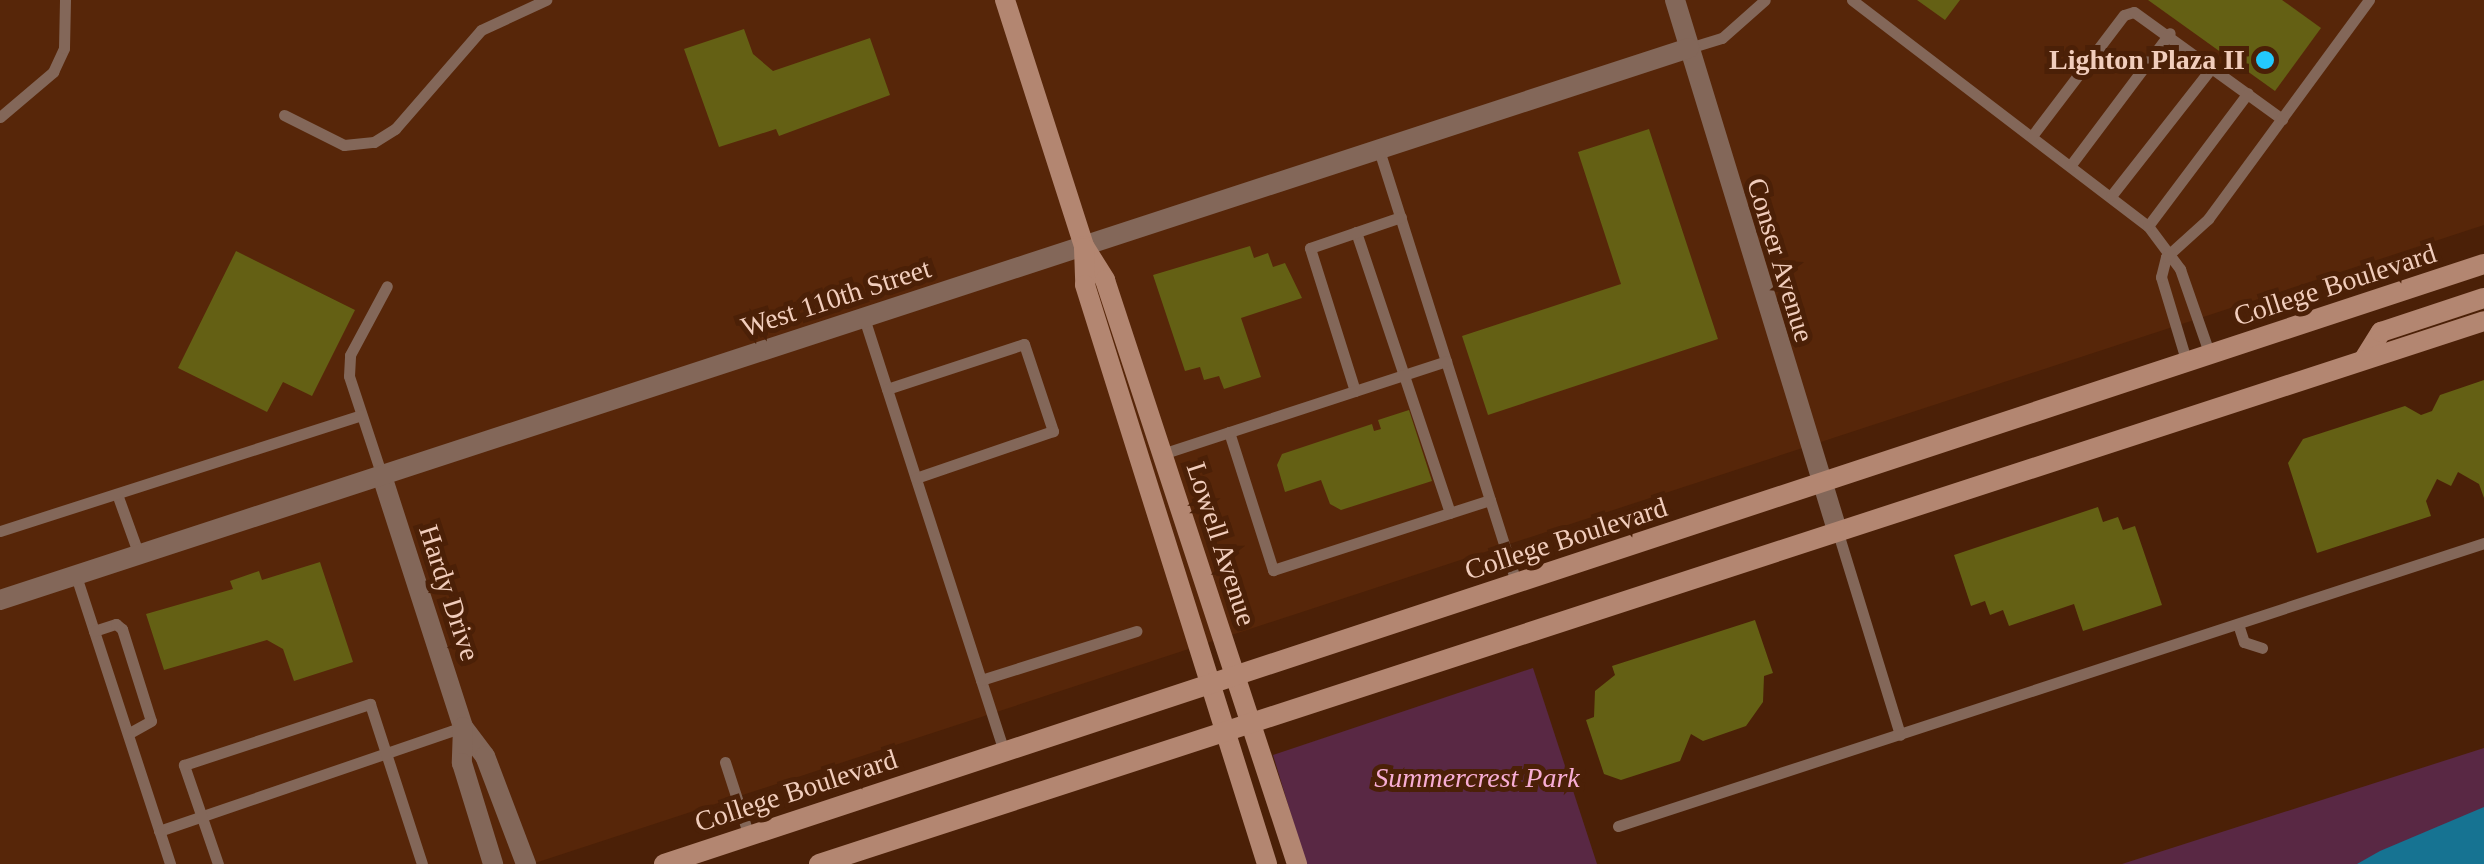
<!DOCTYPE html>
<html>
<head>
<meta charset="utf-8">
<style>
	body { margin:0 }
	#map { position:relative; width:2484px; height:864px; overflow:hidden; background:#4b2007; font-family:Georgia,serif }
	div>[style] { position:absolute }
	.built>* { inset:0; background:#572609 }
	.green>* { inset:0; background:#592844 }
	.water>* { inset:0; background:#167392 }
	.building>* { inset:0; background:#646014 }
	.lane>* { height:11px; margin:-5.5px; padding:0 5.5px; transform-origin:5.5px; border-radius:5.5px; background:#836759 }
	.street>* { height:20px; margin:-10px; padding:0 10px; transform-origin:10px; border-radius:10px; background:#836759 }
	.secondary>* { height:20px; margin:-10px; padding:0 10px; transform-origin:10px; border-radius:10px; background:#b38671 }
	.dots>* { width:28px; height:28px; translate:-50% -50%; box-sizing:border-box; border:5px solid #4b2007; border-radius:50% }
	span { translate:-50% -50%; white-space:nowrap; text-align:center; line-height:1.15; -webkit-text-stroke:10px #4b2007; paint-order:stroke }
	.poi-label { font-size:28px; color:#f1cdbc; font-weight:700 }
	.right { translate:-100% -50%; text-align:right }
	.street-label { font-size:28px; color:#f1cdbc }
	.park-label { font-size:28px; color:#f7add4; font-style:italic }
</style>
</head>
<body>
<div id="map">
	<div class="built">
		<div style="clip-path:polygon(0 0,2484px 0,2484px 225px,532px 864px,0 864px)"></div>
	</div>
	<div class="green">
		<div style="clip-path:polygon(1533px 668px,1597px 864px,1306px 864px,1273px 755px)"></div>
		<div style="clip-path:polygon(2484px 748px,2484px 864px,2122px 864px)"></div>
	</div>
	<div class="water">
		<div style="clip-path:polygon(2484px 807px,2484px 864px,2357px 864px,2380px 851px)"></div>
	</div>
	<div class="building">
		<div style="clip-path:polygon(1917px 0,1960px 0,1945px 20px)"></div>
		<div style="clip-path:polygon(2148px 0,2282px 0,2321px 28px,2275px 91px)"></div>
		<div style="clip-path:polygon(744px 29px,753px 54px,773px 71px,870px 38px,890px 95px,779px 136px,776px 129px,719px 147px,684px 49px)"></div>
		<div style="clip-path:polygon(1649px 129px,1718px 339px,1488px 415px,1462px 336px,1621px 284px,1578px 152px)"></div>
		<div style="clip-path:polygon(1250px 246px,1254px 258px,1268px 253px,1273px 267px,1285px 263px,1302px 298px,1241px 318px,1261px 377px,1224px 389px,1219px 376px,1204px 380px,1200px 367px,1185px 371px,1153px 275px)"></div>
		<div style="clip-path:polygon(236px 251px,355px 310px,312px 396px,283px 382px,267px 412px,178px 368px)"></div>
		<div style="clip-path:polygon(2484px 380px,2484px 498px,2479px 484px,2458px 472px,2451px 486px,2437px 479px,2426px 501px,2431px 516px,2317px 553px,2288px 463px,2303px 439px,2405px 406px,2421px 415px,2432px 411px,2440px 395px)"></div>
		<div style="clip-path:polygon(1409px 410px,1432px 481px,1341px 510px,1330px 504px,1321px 480px,1285px 492px,1277px 465px,1282px 454px,1372px 424px,1374px 431px,1381px 429px,1378px 420px)"></div>
		<div style="clip-path:polygon(2098px 507px,2103px 522px,2118px 517px,2123px 530px,2135px 526px,2162px 605px,2083px 631px,2074px 604px,2009px 626px,2003px 610px,1990px 615px,1985px 601px,1971px 606px,1954px 555px)"></div>
		<div style="clip-path:polygon(320px 562px,353px 662px,294px 681px,283px 649px,267px 640px,164px 670px,146px 614px,233px 589px,230px 581px,259px 571px,262px 580px)"></div>
		<div style="clip-path:polygon(1755px 620px,1773px 673px,1764px 676px,1763px 702px,1746px 726px,1703px 741px,1691px 734px,1680px 761px,1621px 780px,1604px 774px,1586px 720px,1594px 717px,1595px 691px,1615px 675px,1612px 666px)"></div>
	</div>
	<div class="lane">
		<div style="left:1852px;top:0;width:372px;rotate:37.4deg"></div>
		<div style="left:2148px;top:226px;width:54px;rotate:53.3deg"></div>
		<div style="left:2180px;top:269px;width:91px;rotate:70.8deg"></div>
		<div style="left:1689px;top:48px;width:34px;rotate:-17deg"></div>
		<div style="left:1722px;top:38px;width:57px;rotate:-41.5deg"></div>
		<div style="left:284px;top:115px;width:67px;rotate:26.6deg"></div>
		<div style="left:344px;top:145px;width:30px;rotate:-6deg"></div>
		<div style="left:374px;top:142px;width:25px;rotate:-32deg"></div>
		<div style="left:395px;top:129px;width:131px;rotate:-49deg"></div>
		<div style="left:481px;top:30px;width:72px;rotate:-24.8deg"></div>
		<div style="left:0;top:117px;width:70px;rotate:-40.3deg"></div>
		<div style="left:53px;top:72px;width:26px;rotate:-65deg"></div>
		<div style="left:64px;top:48px;width:48px;rotate:-88.8deg"></div>
		<div style="left:2032px;top:136px;width:152px;rotate:-52.8deg"></div>
		<div style="left:2124px;top:15px;width:10px;rotate:-17deg"></div>
		<div style="left:2134px;top:12px;width:183px;rotate:35.9deg"></div>
		<div style="left:1379px;top:150px;width:455px;rotate:72.4deg"></div>
		<div style="left:2070px;top:166px;width:166px;rotate:-53.1deg"></div>
		<div style="left:2111px;top:196px;width:165px;rotate:-51.9deg"></div>
		<div style="left:2148px;top:226px;width:166px;rotate:-53.1deg"></div>
		<div style="left:1356px;top:232px;width:296px;rotate:71.5deg"></div>
		<div style="left:864px;top:318px;width:456px;rotate:72.1deg"></div>
		<div style="left:2187px;top:363px;width:90px;rotate:-106.8deg"></div>
		<div style="left:2161px;top:277px;width:21px;rotate:-76deg"></div>
		<div style="left:2166px;top:257px;width:57px;rotate:-42.1deg"></div>
		<div style="left:2208px;top:219px;width:272px;rotate:-53.7deg"></div>
		<div style="left:887px;top:389px;width:144px;rotate:-18.2deg"></div>
		<div style="left:1024px;top:344px;width:92px;rotate:71.6deg"></div>
		<div style="left:1053px;top:431px;width:145px;rotate:161.1deg"></div>
		<div style="left:1355px;top:391px;width:150px;rotate:-107.5deg"></div>
		<div style="left:1310px;top:248px;width:96px;rotate:-18.8deg"></div>
		<div style="left:1229px;top:432px;width:145px;rotate:72.3deg"></div>
		<div style="left:1273px;top:570px;width:228px;rotate:-17.9deg"></div>
		<div style="left:1162px;top:454px;width:299px;rotate:-18.1deg"></div>
		<div style="left:382px;top:476px;width:105px;rotate:-108.3deg"></div>
		<div style="left:349px;top:376px;width:21px;rotate:-87deg"></div>
		<div style="left:350px;top:355px;width:78px;rotate:-61.8deg"></div>
		<div style="left:117px;top:494px;width:65px;rotate:70.2deg"></div>
		<div style="left:0;top:531px;width:379px;rotate:-17.8deg"></div>
		<div style="left:1838px;top:533px;width:211px;rotate:72.9deg"></div>
		<div style="left:76px;top:576px;width:303px;rotate:71.9deg"></div>
		<div style="left:2238px;top:624px;width:19px;rotate:72deg"></div>
		<div style="left:2244px;top:642px;width:19px;rotate:18deg"></div>
		<div style="left:94px;top:631px;width:23px;rotate:-18deg"></div>
		<div style="left:116px;top:624px;width:8px;rotate:40deg"></div>
		<div style="left:122px;top:629px;width:96px;rotate:72.5deg"></div>
		<div style="left:151px;top:721px;width:26px;rotate:151deg"></div>
		<div style="left:981px;top:680px;width:163px;rotate:-17.5deg"></div>
		<div style="left:725px;top:762px;width:78px;rotate:72deg"></div>
		<div style="left:1618px;top:826px;width:911px;rotate:-18.1deg"></div>
		<div style="left:159px;top:831px;width:321px;rotate:-18.9deg"></div>
		<div style="left:218px;top:864px;width:105px;rotate:-109deg"></div>
		<div style="left:184px;top:765px;width:196px;rotate:-18.2deg"></div>
		<div style="left:370px;top:704px;width:168px;rotate:72deg"></div>
	</div>
	<div class="street">
		<div style="left:1675px;top:0;width:557px;rotate:73deg"></div>
		<div style="left:382px;top:476px;width:264px;rotate:72.1deg"></div>
		<div style="left:463px;top:727px;width:36px;rotate:53deg"></div>
		<div style="left:485px;top:756px;width:116px;rotate:69.2deg"></div>
		<div style="left:0;top:600px;width:1777px;rotate:-18.1deg"></div>
		<div style="left:463px;top:727px;width:36px;rotate:92deg"></div>
		<div style="left:462px;top:763px;width:106px;rotate:72.9deg"></div>
	</div>
	<div class="secondary">
		<div style="left:1005px;top:0;width:258px;rotate:72.2deg"></div>
		<div style="left:1084px;top:246px;width:40px;rotate:58deg"></div>
		<div style="left:1105px;top:280px;width:615px;rotate:71.8deg"></div>
		<div style="left:1084px;top:248px;width:37px;rotate:88deg"></div>
		<div style="left:1085px;top:285px;width:607px;rotate:72.55deg"></div>
		<div style="left:2364px;top:359px;width:32px;rotate:-58deg"></div>
		<div style="left:2381px;top:332px;width:108px;rotate:-18.3deg"></div>
		<div style="left:664px;top:864px;width:1916px;rotate:-18.25deg"></div>
		<div style="left:819px;top:864px;width:1751px;rotate:-18.06deg"></div>
	</div>
	<div class="dots">
		<div style="left:2265px;top:60px;background:#23c9fe"></div>
	</div>
	<div class="poi-label">
		<span class="right" style="left:2245px;top:60px">Lighton Plaza II</span>
	</div>
	<div class="street-label">
		<span style="left:1780px;top:260px;rotate:73deg">Conser Avenue</span>
		<span style="left:2335px;top:285px;rotate:-18deg">College Boulevard</span>
		<span style="left:836px;top:298px;rotate:-18deg">West 110th Street</span>
		<span style="left:1566px;top:539px;rotate:-18deg">College Boulevard</span>
		<span style="left:1221px;top:544px;rotate:72deg">Lowell Avenue</span>
		<span style="left:449px;top:593px;rotate:72deg">Hardy Drive</span>
		<span style="left:796px;top:791px;rotate:-18deg">College Boulevard</span>
	</div>
	<div class="park-label">
		<span style="left:1477px;top:778px">Summercrest Park</span>
	</div>
</div>
</body>
</html>
